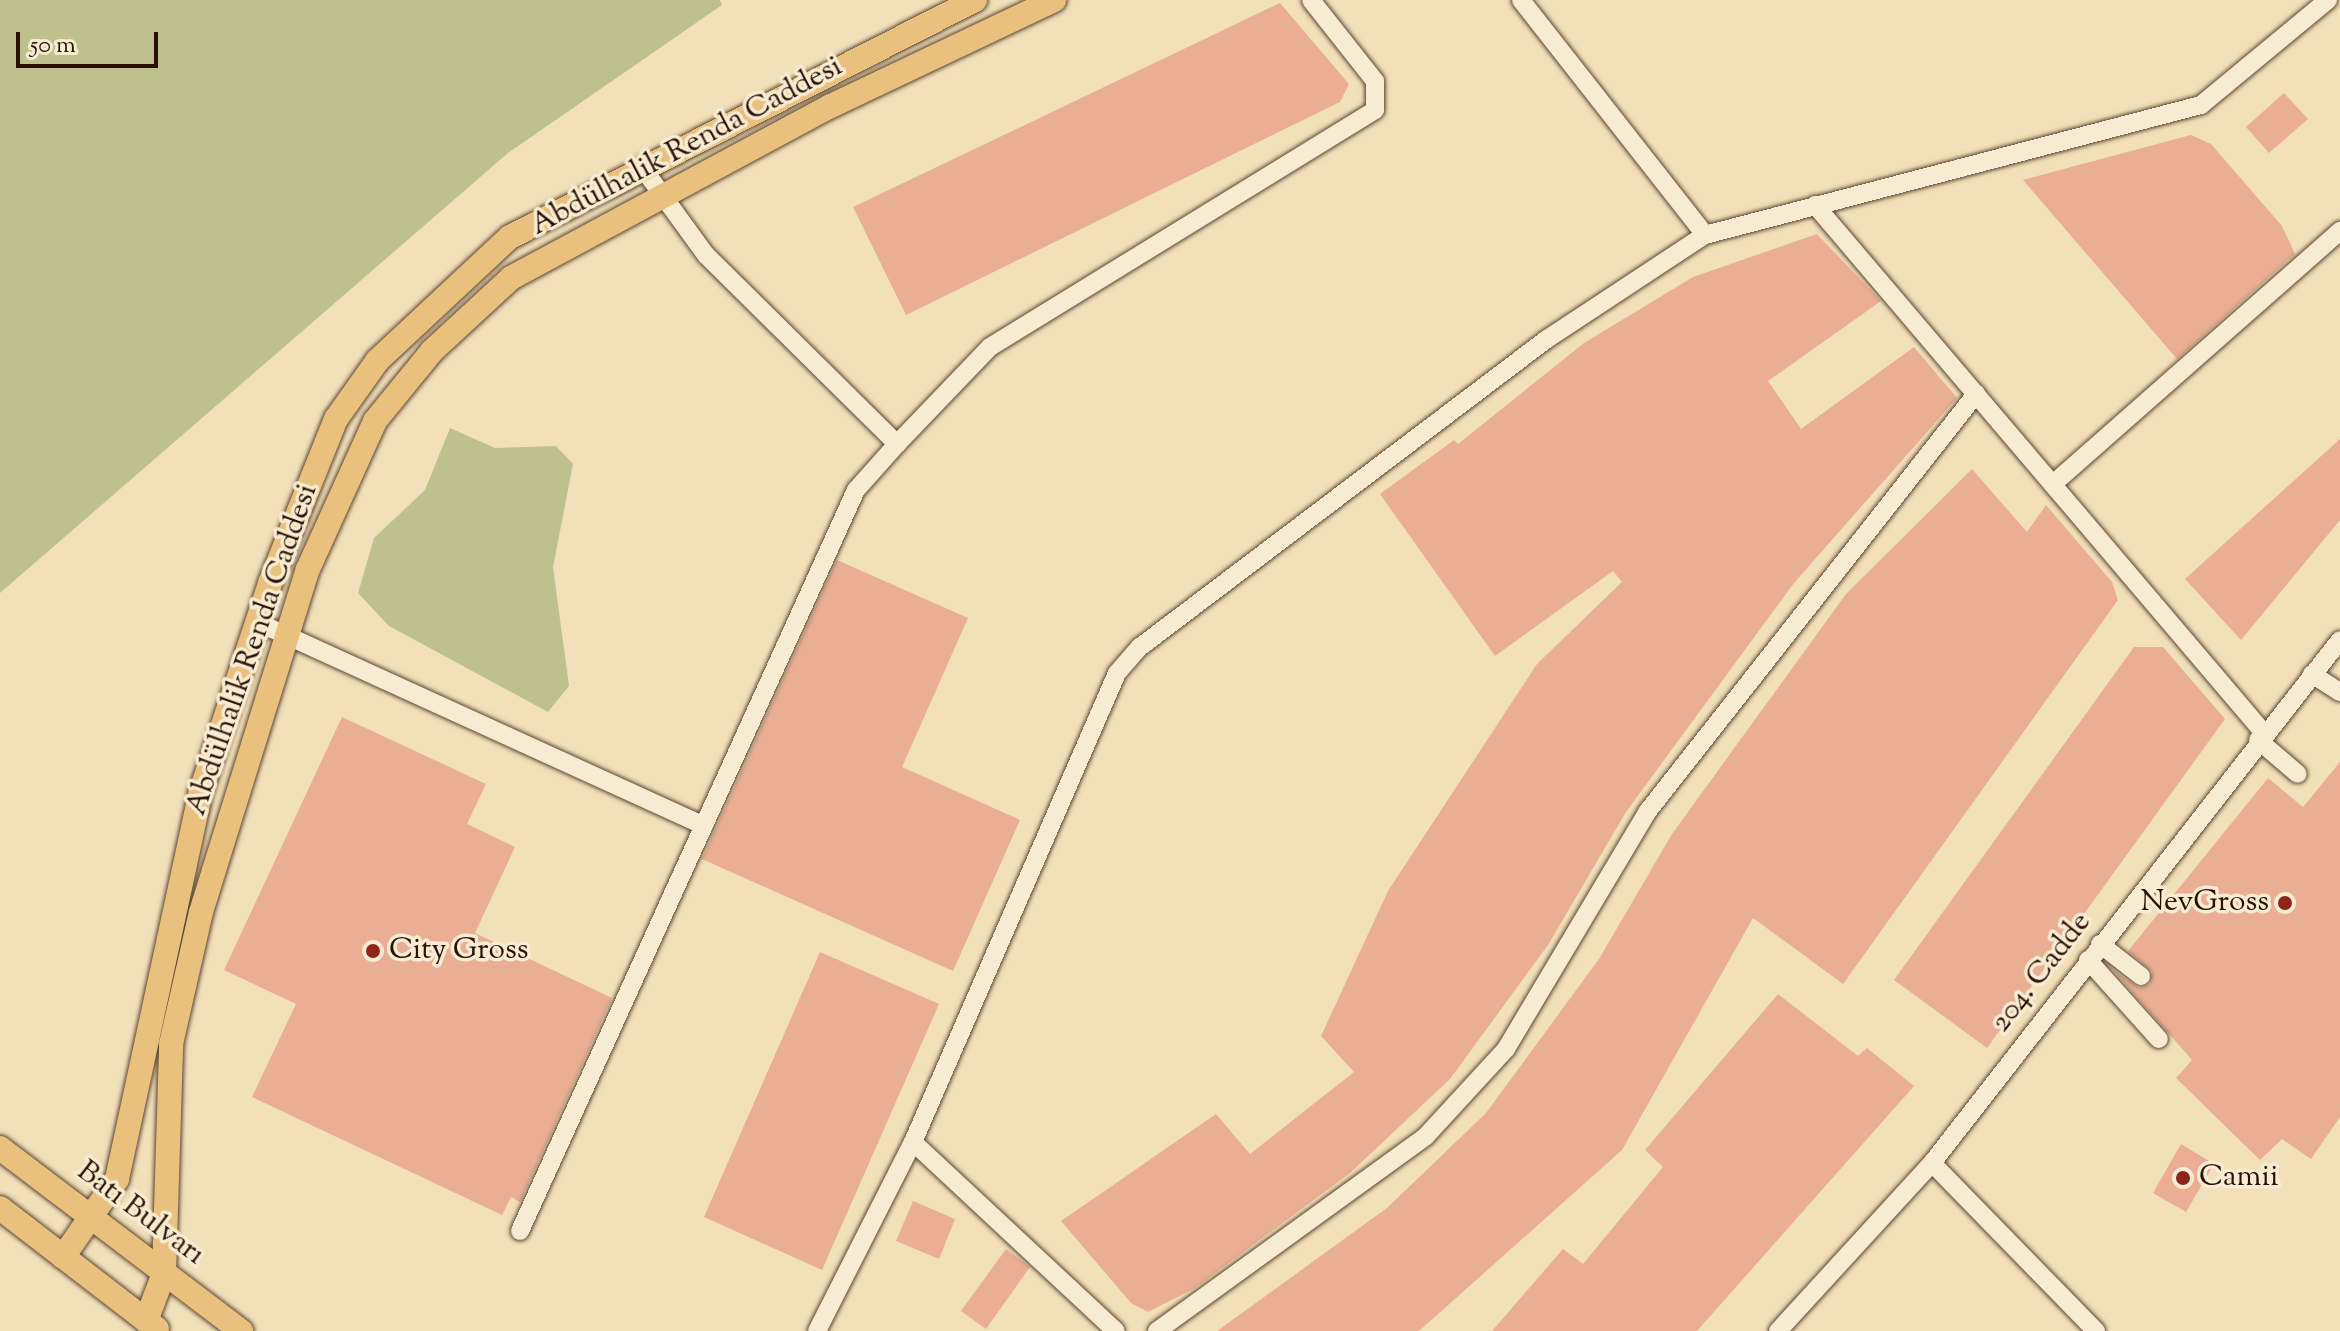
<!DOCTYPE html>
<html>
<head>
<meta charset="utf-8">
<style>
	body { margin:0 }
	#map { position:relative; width:2340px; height:1331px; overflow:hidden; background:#f2e0ba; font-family:"Sorts Mill Goudy",serif }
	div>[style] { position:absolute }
	.green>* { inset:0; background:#bec18d }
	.building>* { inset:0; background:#e9ae94 }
	.roads { filter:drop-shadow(0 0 2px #5c4532) drop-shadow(0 0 2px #5c4532) }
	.minor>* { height:18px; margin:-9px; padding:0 9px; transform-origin:9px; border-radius:9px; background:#f7ebd2 }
	.major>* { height:24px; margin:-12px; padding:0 12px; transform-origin:12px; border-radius:12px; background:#e9c07d }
	.dots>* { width:22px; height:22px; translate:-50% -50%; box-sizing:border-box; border:4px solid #f7ebd2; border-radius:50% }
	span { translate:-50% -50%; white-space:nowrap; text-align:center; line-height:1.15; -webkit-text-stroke:7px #f7ebd2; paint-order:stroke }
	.street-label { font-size:30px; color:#2a1104 }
	.poi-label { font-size:30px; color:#2a1104 }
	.right { translate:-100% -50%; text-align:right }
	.left { translate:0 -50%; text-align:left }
	.scale { position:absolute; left:16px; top:32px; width:142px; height:36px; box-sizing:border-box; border:4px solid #2a1104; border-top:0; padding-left:10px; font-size:24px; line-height:28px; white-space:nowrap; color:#2a1104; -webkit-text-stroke:6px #f7ebd2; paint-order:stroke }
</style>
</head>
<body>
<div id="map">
	<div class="green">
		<div style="clip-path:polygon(0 0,720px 0,722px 5px,508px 153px,0 593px)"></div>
		<div style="clip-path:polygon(450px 428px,495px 448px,556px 446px,573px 464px,553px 567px,569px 686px,548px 712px,389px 626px,358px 593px,374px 538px,425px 490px)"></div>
	</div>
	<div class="building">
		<div style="clip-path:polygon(1280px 3px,1349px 84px,1340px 102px,906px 315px,853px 207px)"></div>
		<div style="clip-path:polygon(2284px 93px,2308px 119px,2269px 153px,2246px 127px)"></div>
		<div style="clip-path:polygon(2191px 135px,2211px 144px,2282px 226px,2295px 254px,2177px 359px,2023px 180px)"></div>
		<div style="clip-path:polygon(1817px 234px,1881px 301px,1768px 381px,1801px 429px,1914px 347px,1957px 398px,1794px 583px,1626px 812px,1548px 945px,1450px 1079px,1350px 1173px,1195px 1288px,1148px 1312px,1131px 1303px,1061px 1221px,1216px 1114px,1250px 1154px,1354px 1072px,1321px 1036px,1388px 891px,1537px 664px,1622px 582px,1613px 571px,1495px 656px,1380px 494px,1454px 440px,1458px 444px,1584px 343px,1693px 277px)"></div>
		<div style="clip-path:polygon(2340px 439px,2340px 520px,2241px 640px,2185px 579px)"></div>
		<div style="clip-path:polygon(1972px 469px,2027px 532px,2046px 505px,2112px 582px,2118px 600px,1843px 984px,1753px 918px,1622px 1150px,1419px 1331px,1217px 1331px,1387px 1208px,1486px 1113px,1599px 959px,1672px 834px,1846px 594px)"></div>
		<div style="clip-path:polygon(837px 560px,968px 618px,902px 767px,1020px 820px,953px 971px,702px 859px)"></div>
		<div style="clip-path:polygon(2134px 647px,2163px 647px,2225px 719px,1987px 1048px,1894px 980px)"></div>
		<div style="clip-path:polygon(342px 717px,486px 784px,467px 824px,515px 847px,475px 933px,612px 998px,520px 1202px,511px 1197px,502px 1215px,252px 1097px,296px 1004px,224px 970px)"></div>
		<div style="clip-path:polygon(2340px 762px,2340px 1117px,2311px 1159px,2282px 1139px,2260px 1160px,2176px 1078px,2192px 1060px,2113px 970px,2139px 988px,2150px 984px,2152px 971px,2128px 951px,2268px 778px,2303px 807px)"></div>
		<div style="clip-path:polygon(820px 952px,939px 1004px,822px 1270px,704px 1217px)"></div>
		<div style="clip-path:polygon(1778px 994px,1858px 1056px,1867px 1048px,1914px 1086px,1697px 1331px,1492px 1331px,1563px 1249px,1583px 1264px,1663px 1167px,1645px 1150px)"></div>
		<div style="clip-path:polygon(2181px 1144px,2214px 1164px,2186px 1212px,2153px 1193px)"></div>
		<div style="clip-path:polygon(913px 1201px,955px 1219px,939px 1259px,896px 1241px)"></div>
		<div style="clip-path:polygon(1006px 1249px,1030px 1267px,986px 1329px,961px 1311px)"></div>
	</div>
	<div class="roads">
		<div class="minor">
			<div style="left:1521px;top:0;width:298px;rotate:51.9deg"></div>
			<div style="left:642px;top:167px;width:109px;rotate:54deg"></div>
			<div style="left:706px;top:255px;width:269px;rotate:44.7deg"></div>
			<div style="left:897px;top:444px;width:134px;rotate:-46.2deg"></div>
			<div style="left:990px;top:347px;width:452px;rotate:-31.6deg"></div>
			<div style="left:1375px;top:110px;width:29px;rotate:-90deg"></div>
			<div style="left:1375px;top:81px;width:103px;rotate:-128.3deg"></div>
			<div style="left:1815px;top:205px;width:692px;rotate:49.63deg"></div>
			<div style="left:2053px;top:484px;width:383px;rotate:-41.4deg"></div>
			<div style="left:257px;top:622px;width:491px;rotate:24.5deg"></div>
			<div style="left:2312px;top:674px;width:33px;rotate:33deg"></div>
			<div style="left:2258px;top:740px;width:52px;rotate:40.4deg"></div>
			<div style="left:2100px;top:944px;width:52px;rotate:38deg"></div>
			<div style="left:2088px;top:960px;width:106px;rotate:48.1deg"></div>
			<div style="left:913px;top:1142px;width:277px;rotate:43deg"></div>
			<div style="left:1932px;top:1163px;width:235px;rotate:45.7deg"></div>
			<div style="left:520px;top:1231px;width:814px;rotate:-65.61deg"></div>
			<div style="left:856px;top:490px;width:62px;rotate:-48.3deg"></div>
			<div style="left:817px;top:1331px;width:212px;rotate:-63.1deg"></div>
			<div style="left:913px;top:1142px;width:511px;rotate:-66.49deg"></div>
			<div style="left:1117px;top:673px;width:35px;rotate:-49deg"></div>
			<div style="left:1140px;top:647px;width:510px;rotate:-37.12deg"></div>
			<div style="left:1547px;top:339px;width:189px;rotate:-33.4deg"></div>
			<div style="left:1705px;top:235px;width:513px;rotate:-14.69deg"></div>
			<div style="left:2201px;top:105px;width:165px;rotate:-39.6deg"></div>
			<div style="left:1157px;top:1331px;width:332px;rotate:-35.9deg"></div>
			<div style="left:1426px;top:1136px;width:118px;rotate:-47.4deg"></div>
			<div style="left:1506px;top:1049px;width:277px;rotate:-59.2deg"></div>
			<div style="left:1648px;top:811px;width:531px;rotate:-51.81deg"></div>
			<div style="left:1778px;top:1331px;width:228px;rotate:-47.5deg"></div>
			<div style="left:1932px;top:1163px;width:663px;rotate:-52.04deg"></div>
		</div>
		<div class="major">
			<div style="left:0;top:1148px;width:303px;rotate:37.2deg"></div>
			<div style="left:0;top:1208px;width:198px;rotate:37.6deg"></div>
			<div style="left:63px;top:1257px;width:95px;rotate:-55.3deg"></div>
			<div style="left:117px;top:1179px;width:397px;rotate:-77.8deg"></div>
			<div style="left:201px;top:791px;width:219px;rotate:-71.6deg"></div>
			<div style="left:270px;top:583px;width:177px;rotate:-68.1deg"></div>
			<div style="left:336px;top:419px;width:72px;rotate:-54.6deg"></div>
			<div style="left:378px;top:360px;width:180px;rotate:-43deg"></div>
			<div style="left:510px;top:237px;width:522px;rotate:-27.01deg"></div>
			<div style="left:146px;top:1321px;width:51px;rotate:-69.4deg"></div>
			<div style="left:164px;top:1273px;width:229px;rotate:-88.2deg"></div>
			<div style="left:171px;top:1044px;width:135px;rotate:-77.2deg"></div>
			<div style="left:201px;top:912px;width:359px;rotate:-72.7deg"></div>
			<div style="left:308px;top:569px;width:162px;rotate:-65.6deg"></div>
			<div style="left:375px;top:421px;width:90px;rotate:-50.8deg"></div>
			<div style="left:432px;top:351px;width:108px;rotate:-42.7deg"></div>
			<div style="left:511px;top:278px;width:363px;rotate:-28.3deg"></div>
			<div style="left:831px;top:106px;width:247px;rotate:-25.4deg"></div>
		</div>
	</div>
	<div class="dots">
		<div style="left:2285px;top:903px;background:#8f2418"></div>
		<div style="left:373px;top:951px;background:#8f2418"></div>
		<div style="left:2183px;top:1178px;background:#8f2418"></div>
	</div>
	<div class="street-label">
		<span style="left:687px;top:147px;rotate:-28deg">Abdülhalik Renda Caddesi</span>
		<span style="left:253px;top:650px;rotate:-71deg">Abdülhalik Renda Caddesi</span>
		<span style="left:2042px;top:973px;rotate:-52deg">204. Cadde</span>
		<span style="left:140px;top:1214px;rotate:37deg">Batı Bulvarı</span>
	</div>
	<div class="poi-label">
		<span class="right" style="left:2269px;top:903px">NevGross</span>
		<span class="left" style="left:389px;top:951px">City Gross</span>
		<span class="left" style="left:2199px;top:1178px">Camii</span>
	</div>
	<div class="scale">50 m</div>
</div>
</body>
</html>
